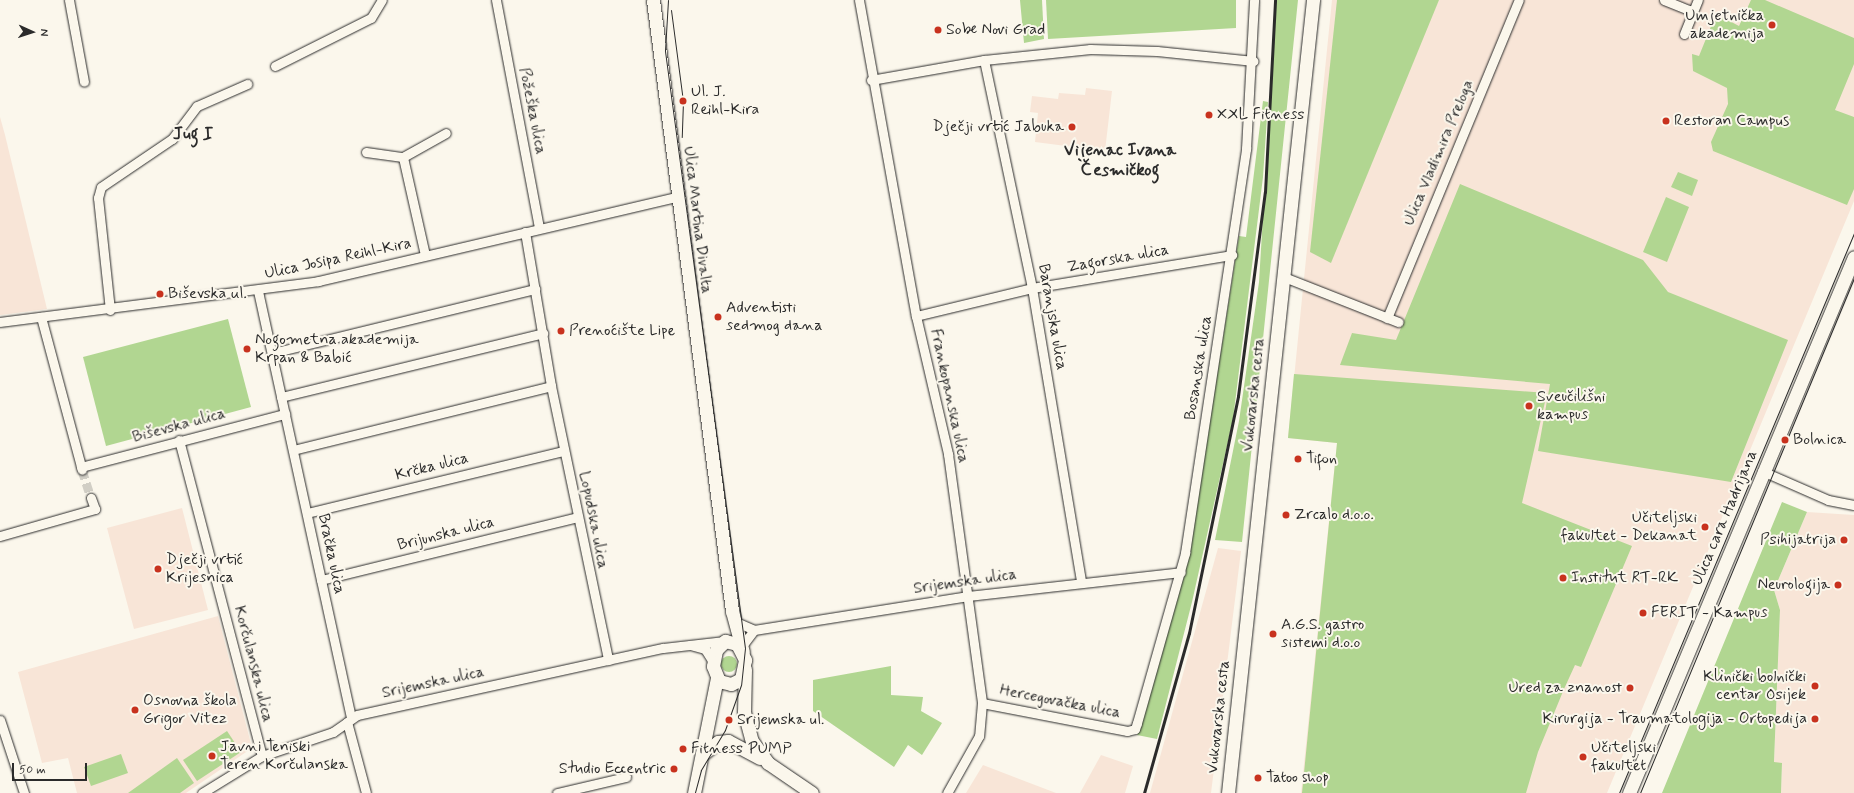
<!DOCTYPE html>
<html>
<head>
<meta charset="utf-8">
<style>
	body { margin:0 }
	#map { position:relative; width:1854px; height:793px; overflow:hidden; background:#fbf7ec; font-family:Mynerve,sans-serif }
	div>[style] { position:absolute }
	.built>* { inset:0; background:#f8e5d7 }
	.green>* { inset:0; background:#b1d691 }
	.round { border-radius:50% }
	.street-tunnel>* { height:9px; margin-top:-4.5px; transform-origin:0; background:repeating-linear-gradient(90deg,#d1cec5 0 9px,transparent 0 13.5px) }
	.roads { filter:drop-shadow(0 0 1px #2b2b2b) drop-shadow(0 0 1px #2b2b2b) }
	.street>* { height:9px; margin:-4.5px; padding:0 4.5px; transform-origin:4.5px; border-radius:4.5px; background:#fbf7ec }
	.secondary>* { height:13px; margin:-6.5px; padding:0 6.5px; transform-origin:6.5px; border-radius:6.5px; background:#fbf7ec }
	.tram>* { height:1px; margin:-0.5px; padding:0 0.5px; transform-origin:0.5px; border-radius:0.5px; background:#2b2b2b }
	.rail>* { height:3px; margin:-1.5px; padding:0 1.5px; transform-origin:1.5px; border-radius:1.5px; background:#2b2b2b }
	.dots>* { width:11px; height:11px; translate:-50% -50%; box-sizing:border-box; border:2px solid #fbf7ec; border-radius:50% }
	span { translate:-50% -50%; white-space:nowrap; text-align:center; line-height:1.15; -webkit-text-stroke:4px #fbf7ec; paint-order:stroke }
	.poi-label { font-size:16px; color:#2b2b2b }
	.right { translate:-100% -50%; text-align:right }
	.left { translate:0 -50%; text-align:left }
	.street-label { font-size:16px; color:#2b2b2b }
	.neighbourhood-label { font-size:17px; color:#2b2b2b; font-weight:700 }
	.north { position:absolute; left:12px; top:12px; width:40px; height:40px; -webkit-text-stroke:3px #fbf7ec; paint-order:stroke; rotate:93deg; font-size:11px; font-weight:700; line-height:16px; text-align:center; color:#2b2b2b }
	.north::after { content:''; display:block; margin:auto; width:14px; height:18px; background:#2b2b2b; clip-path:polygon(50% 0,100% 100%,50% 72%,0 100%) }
	.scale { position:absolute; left:12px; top:763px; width:75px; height:18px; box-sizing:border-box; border:2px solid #2b2b2b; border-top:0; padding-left:5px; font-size:12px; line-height:14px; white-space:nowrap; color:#2b2b2b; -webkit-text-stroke:3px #fbf7ec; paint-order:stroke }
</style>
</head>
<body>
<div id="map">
	<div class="built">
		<div style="clip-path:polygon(1332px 0,1854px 0,1854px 201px,1607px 793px,1301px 793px,1337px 443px,1288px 438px)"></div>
		<div style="clip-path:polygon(1086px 88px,1112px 91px,1105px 151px,1035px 142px,1038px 113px,1030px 112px,1032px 96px,1058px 99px,1059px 93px,1085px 95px)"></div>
		<div style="clip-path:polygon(0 117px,5px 135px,47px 309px,0 315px)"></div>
		<div style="clip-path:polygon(182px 508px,208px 610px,134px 629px,107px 528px)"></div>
		<div style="clip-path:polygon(1807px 512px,1854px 515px,1854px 793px,1781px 793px,1782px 763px,1774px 763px,1780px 610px,1774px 590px)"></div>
		<div style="clip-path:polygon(1218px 548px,1241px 551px,1211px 793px,1150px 793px)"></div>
		<div style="clip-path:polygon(218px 616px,252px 748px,186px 793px,77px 793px,68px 758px,42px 763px,18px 672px)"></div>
		<div style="clip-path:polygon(1101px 755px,1133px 766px,1125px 793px,1080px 793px)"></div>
		<div style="clip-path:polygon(983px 765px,1056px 793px,966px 793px)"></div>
	</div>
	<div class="green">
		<div style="clip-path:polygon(1020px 0,1042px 0,1044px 39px,1024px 43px)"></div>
		<div style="clip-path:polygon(1046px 0,1236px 0,1236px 28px,1048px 39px)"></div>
		<div style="clip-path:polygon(1276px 0,1298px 0,1242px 542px,1215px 540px,1239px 421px,1259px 282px)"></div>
		<div style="clip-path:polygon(1337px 0,1439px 0,1331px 263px,1310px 252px)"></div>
		<div style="clip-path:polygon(1751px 0,1765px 0,1854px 38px,1854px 64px,1835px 110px,1854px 117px,1854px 189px,1847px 205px,1713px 151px,1711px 142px,1728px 104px,1727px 88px,1693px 71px,1692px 54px,1699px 56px,1716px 14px,1739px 26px)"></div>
		<div style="clip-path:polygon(1263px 101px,1268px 102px,1263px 177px,1233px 419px,1192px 602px,1157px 739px,1137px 735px,1189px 553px,1239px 236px,1246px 237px)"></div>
		<div style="clip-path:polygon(1678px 172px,1698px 180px,1692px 196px,1671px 187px)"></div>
		<div style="clip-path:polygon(1460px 184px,1643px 260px,1668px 292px,1788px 340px,1731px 482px,1538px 451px,1550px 384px,1340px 365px,1352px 333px,1396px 340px)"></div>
		<div style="clip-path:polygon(1666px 197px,1689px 207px,1667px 262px,1643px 252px)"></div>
		<div style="clip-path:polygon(228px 319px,251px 407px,106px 446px,83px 357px)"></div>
		<div style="clip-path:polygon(1294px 374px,1547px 393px,1522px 503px,1632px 546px,1581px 667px,1575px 665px,1564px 689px,1538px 752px,1526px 793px,1302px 793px,1337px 443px,1288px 438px)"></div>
		<div style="clip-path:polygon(1782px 502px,1807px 512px,1774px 590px,1780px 610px,1774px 762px,1782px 763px,1781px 793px,1662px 793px)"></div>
		<div class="round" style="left:721px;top:656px;width:16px;height:16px"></div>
		<div style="clip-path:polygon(891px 666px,891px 695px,923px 697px,921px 711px,942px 723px,922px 755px,908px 745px,894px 767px,813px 711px,813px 680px)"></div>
		<div style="clip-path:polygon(227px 731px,241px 752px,197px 781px,183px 760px)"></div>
		<div style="clip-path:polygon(121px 754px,128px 773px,91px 786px,84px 767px)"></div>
		<div style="clip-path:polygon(177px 758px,194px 783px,180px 793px,128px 793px)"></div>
	</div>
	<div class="street-tunnel">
		<div style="left:82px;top:470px;width:29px;rotate:72deg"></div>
	</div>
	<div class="roads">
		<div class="street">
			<div style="left:69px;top:0;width:83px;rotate:79.6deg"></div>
			<div style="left:496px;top:0;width:232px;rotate:79.3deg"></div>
			<div style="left:859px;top:0;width:321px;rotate:79.8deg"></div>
			<div style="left:916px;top:316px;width:142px;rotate:76.9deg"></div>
			<div style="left:948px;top:454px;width:251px;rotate:82.2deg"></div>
			<div style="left:982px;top:703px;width:33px;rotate:95deg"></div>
			<div style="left:979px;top:736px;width:65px;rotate:119.3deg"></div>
			<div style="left:1664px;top:0;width:31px;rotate:22deg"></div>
			<div style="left:1684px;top:34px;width:37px;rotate:-68deg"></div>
			<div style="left:984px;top:60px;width:233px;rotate:78.1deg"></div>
			<div style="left:1032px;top:288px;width:297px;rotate:80.5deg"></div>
			<div style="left:275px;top:66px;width:107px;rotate:-26.6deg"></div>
			<div style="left:371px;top:18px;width:21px;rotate:-59deg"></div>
			<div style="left:871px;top:80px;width:115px;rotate:-10deg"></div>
			<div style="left:984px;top:60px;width:107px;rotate:-5.9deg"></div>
			<div style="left:1090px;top:49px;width:67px;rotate:1.7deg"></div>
			<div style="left:1157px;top:51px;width:97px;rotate:5.9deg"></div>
			<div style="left:366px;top:152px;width:37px;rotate:8deg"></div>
			<div style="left:525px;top:232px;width:156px;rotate:80.4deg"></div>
			<div style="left:551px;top:386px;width:280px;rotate:78.2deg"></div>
			<div style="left:425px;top:255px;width:100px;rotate:-102.7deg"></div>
			<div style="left:403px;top:157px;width:49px;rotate:-29.2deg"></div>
			<div style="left:1284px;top:277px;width:123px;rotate:21.5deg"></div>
			<div style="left:258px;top:291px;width:437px;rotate:77.7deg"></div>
			<div style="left:110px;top:310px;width:113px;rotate:-96.1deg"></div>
			<div style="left:98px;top:198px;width:11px;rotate:-75deg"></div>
			<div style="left:101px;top:187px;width:86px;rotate:-34.1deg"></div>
			<div style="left:172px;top:139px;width:41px;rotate:-52.9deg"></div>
			<div style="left:197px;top:106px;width:55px;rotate:-23.7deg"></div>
			<div style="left:916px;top:316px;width:119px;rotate:-13.6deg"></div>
			<div style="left:1032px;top:288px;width:203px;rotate:-9.4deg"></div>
			<div style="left:41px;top:317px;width:158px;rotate:75deg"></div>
			<div style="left:1387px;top:318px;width:344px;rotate:-67.5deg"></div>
			<div style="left:0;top:322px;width:321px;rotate:-7.3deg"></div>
			<div style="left:318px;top:281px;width:368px;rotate:-13.2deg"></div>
			<div style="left:272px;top:353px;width:271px;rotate:-13.7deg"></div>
			<div style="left:281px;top:397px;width:270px;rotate:-13.7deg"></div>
			<div style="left:179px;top:440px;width:327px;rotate:75.3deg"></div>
			<div style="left:293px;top:450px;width:266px;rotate:-13.9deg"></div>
			<div style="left:81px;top:467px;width:211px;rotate:-14.6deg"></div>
			<div style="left:1762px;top:471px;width:72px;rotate:23.7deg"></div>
			<div style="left:1828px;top:500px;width:26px;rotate:11deg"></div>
			<div style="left:307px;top:513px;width:264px;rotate:-13.6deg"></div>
			<div style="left:0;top:536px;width:99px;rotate:-15.9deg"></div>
			<div style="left:95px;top:509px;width:12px;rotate:-110deg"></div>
			<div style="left:321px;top:580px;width:264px;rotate:-13.8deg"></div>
			<div style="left:734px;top:621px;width:22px;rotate:24deg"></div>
			<div style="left:754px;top:630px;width:21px;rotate:127deg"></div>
			<div style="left:754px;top:630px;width:217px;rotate:-9deg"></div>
			<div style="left:968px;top:596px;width:214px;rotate:-6.4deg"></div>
			<div style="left:690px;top:645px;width:16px;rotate:15deg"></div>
			<div style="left:705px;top:649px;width:13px;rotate:58deg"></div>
			<div style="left:982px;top:703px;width:148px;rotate:10.9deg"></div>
			<div style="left:1127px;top:731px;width:8px;rotate:-14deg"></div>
			<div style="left:1135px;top:729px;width:6px;rotate:-72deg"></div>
			<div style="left:1137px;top:723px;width:177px;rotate:-74.2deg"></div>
			<div style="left:1185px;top:553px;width:409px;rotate:-81.4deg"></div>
			<div style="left:1246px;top:149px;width:149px;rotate:-86.9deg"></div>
			<div style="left:0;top:720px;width:77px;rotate:71.8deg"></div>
			<div style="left:347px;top:722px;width:73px;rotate:75deg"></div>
			<div style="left:202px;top:793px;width:70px;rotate:-31.7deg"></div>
			<div style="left:262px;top:756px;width:75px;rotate:-18.7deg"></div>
			<div style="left:333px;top:732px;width:29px;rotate:-35deg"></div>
			<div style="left:357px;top:715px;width:313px;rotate:-12.4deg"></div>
			<div style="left:663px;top:648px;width:62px;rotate:-6.4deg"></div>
			<div style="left:557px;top:793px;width:71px;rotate:-13.1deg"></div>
		</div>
		<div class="secondary">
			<div style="left:653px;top:0;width:616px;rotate:82.63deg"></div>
			<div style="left:732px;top:611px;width:42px;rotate:75deg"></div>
			<div style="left:725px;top:641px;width:12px;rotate:14deg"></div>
			<div style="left:737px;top:644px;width:18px;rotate:63deg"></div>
			<div style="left:745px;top:660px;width:19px;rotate:102deg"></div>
			<div style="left:741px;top:679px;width:11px;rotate:153deg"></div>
			<div style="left:731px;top:684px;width:12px;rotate:-166deg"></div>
			<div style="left:719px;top:681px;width:16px;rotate:-112deg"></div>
			<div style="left:713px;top:666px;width:16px;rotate:-79deg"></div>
			<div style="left:716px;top:650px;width:13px;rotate:-45deg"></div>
			<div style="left:745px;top:669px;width:43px;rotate:91.3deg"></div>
			<div style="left:744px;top:712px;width:30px;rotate:75deg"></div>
			<div style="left:752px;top:741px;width:27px;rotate:54deg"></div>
			<div style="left:768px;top:763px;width:53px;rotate:34.3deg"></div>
			<div style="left:703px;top:754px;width:19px;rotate:-39deg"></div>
			<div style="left:718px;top:742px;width:10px;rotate:-6deg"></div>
			<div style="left:728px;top:741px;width:36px;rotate:28deg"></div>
			<div style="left:694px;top:793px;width:117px;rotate:-78.7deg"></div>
			<div style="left:1228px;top:793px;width:798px;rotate:-83.88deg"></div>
			<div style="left:1629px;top:793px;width:581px;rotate:-67.23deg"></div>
		</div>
	</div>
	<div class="tram">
		<div style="left:668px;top:0;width:51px;rotate:93.4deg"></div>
		<div style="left:665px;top:51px;width:602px;rotate:82.37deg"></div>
		<div style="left:745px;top:648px;width:37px;rotate:96deg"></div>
		<div style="left:741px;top:685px;width:48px;rotate:109.6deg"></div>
		<div style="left:725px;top:730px;width:47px;rotate:121deg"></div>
		<div style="left:701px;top:770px;width:24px;rotate:105deg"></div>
		<div style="left:671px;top:10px;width:92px;rotate:82.5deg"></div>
		<div style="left:683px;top:101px;width:36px;rotate:92deg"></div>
		<div style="left:1619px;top:793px;width:607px;rotate:-67.23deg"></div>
		<div style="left:1640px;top:793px;width:558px;rotate:-67.44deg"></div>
	</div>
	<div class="rail">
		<div style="left:1144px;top:793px;width:166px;rotate:-74.3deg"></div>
		<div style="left:1189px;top:633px;width:242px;rotate:-78.3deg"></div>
		<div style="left:1238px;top:396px;width:206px;rotate:-82.5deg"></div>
		<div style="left:1265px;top:192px;width:192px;rotate:-87deg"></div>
	</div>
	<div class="dots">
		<div style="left:1772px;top:25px;background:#c8321e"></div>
		<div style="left:938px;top:30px;background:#c8321e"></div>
		<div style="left:683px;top:101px;background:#c8321e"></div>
		<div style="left:1209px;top:115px;background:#c8321e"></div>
		<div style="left:1666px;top:121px;background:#c8321e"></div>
		<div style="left:1072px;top:127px;background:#c8321e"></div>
		<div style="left:160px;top:294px;background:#c8321e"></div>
		<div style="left:718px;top:317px;background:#c8321e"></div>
		<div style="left:561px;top:331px;background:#c8321e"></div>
		<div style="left:247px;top:349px;background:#c8321e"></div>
		<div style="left:1529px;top:406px;background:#c8321e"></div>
		<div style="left:1785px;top:440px;background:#c8321e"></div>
		<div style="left:1298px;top:459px;background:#c8321e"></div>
		<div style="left:1286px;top:515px;background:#c8321e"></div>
		<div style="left:1705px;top:527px;background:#c8321e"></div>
		<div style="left:1844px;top:540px;background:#c8321e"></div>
		<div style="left:158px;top:569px;background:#c8321e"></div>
		<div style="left:1563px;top:578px;background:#c8321e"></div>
		<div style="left:1838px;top:585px;background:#c8321e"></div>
		<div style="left:1643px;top:613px;background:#c8321e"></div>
		<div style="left:1273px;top:634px;background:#c8321e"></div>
		<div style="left:1815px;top:686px;background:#c8321e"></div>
		<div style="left:1630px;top:688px;background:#c8321e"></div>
		<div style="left:135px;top:710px;background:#c8321e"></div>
		<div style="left:1815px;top:719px;background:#c8321e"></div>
		<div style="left:729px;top:720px;background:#c8321e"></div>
		<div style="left:683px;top:749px;background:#c8321e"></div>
		<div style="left:212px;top:756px;background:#c8321e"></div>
		<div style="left:1583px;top:757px;background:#c8321e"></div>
		<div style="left:674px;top:769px;background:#c8321e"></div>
		<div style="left:1258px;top:778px;background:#c8321e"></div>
	</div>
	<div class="poi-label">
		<span class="right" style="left:1764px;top:25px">Umjetnička<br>akademija</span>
		<span class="left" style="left:946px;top:30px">Sobe Novi Grad</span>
		<span class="left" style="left:691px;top:101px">Ul. J.<br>Reihl-Kira</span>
		<span class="left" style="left:1217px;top:115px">XXL Fitness</span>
		<span class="left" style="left:1674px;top:121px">Restoran Campus</span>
		<span class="right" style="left:1064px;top:127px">Dječji vrtić Jabuka</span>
		<span class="left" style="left:168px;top:294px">Biševska ul.</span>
		<span class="left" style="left:726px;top:317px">Adventisti<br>sedmog dana</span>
		<span class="left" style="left:569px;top:331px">Prenoćište Lipe</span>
		<span class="left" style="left:255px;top:349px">Nogometna akademija<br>Krpan &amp; Babić</span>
		<span class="left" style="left:1537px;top:406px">Sveučilišni<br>kampus</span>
		<span class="left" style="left:1793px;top:440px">Bolnica</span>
		<span class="left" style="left:1306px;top:459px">Tifon</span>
		<span class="left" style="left:1294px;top:515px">Zrcalo d.o.o.</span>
		<span class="right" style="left:1697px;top:527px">Učiteljski<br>fakultet - Dekanat</span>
		<span class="right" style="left:1836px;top:540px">Psihijatrija</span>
		<span class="left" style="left:166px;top:569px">Dječji vrtić<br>Krijesnica</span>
		<span class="left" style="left:1571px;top:578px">Institut RT-RK</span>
		<span class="right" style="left:1830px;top:585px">Neurologija</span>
		<span class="left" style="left:1651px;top:613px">FERIT - Kampus</span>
		<span class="left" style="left:1281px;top:634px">A.G.S. gastro<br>sistemi d.o.o</span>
		<span class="right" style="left:1806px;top:686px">Klinički bolnički<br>centar Osijek</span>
		<span class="right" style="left:1622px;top:688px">Ured za znanost</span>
		<span class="left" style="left:143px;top:710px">Osnovna škola<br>Grigor Vitez</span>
		<span class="right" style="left:1807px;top:719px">Kirurgija - Traumatologija - Ortopedija</span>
		<span class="left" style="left:737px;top:720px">Srijemska ul.</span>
		<span class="left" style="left:220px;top:756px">Javni Teniski<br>Teren Korčulanska</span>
		<span class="left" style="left:1591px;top:757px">Učiteljski<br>fakultet</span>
		<span class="left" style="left:691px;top:749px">Fitness PUMP</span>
		<span class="right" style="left:666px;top:769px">Studio Eccentric</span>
		<span class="left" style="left:1266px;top:778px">Tatoo shop</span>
	</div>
	<div class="street-label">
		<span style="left:532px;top:111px;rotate:79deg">Požeška ulica</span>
		<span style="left:1439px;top:153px;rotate:-67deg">Ulica Vladimira Preloga</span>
		<span style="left:697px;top:220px;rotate:83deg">Ulica Martina Divalta</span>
		<span style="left:338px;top:259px;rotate:-12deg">Ulica Josipa Reihl-Kira</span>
		<span style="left:1118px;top:259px;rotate:-10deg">Zagorska ulica</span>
		<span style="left:1052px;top:317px;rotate:80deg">Baranjska ulica</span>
		<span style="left:1199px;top:368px;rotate:-81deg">Bosanska ulica</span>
		<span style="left:1254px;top:395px;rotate:-84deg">Vukovarska cesta</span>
		<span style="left:949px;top:396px;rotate:78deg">Frankopanska ulica</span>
		<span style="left:179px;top:426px;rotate:-15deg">Biševska ulica</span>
		<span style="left:432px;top:467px;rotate:-14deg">Krčka ulica</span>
		<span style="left:1725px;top:518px;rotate:-67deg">Ulica cara Hadrijana</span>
		<span style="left:593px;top:520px;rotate:79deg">Lopudska ulica</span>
		<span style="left:446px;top:534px;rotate:-14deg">Brijunska ulica</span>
		<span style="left:331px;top:554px;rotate:78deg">Bračka ulica</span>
		<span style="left:965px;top:582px;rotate:-8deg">Srijemska ulica</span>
		<span style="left:253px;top:664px;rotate:76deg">Korčulanska ulica</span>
		<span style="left:433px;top:683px;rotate:-12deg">Srijemska ulica</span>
		<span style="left:1060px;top:702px;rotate:11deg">Hercegovačka ulica</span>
		<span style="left:1219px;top:717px;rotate:-84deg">Vukovarska cesta</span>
	</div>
	<div class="neighbourhood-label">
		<span style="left:193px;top:135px">Jug I</span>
		<span style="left:1120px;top:161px">Vijenac Ivana<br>Česmičkog</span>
	</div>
	<div class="north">N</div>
	<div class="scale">50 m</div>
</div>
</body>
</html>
